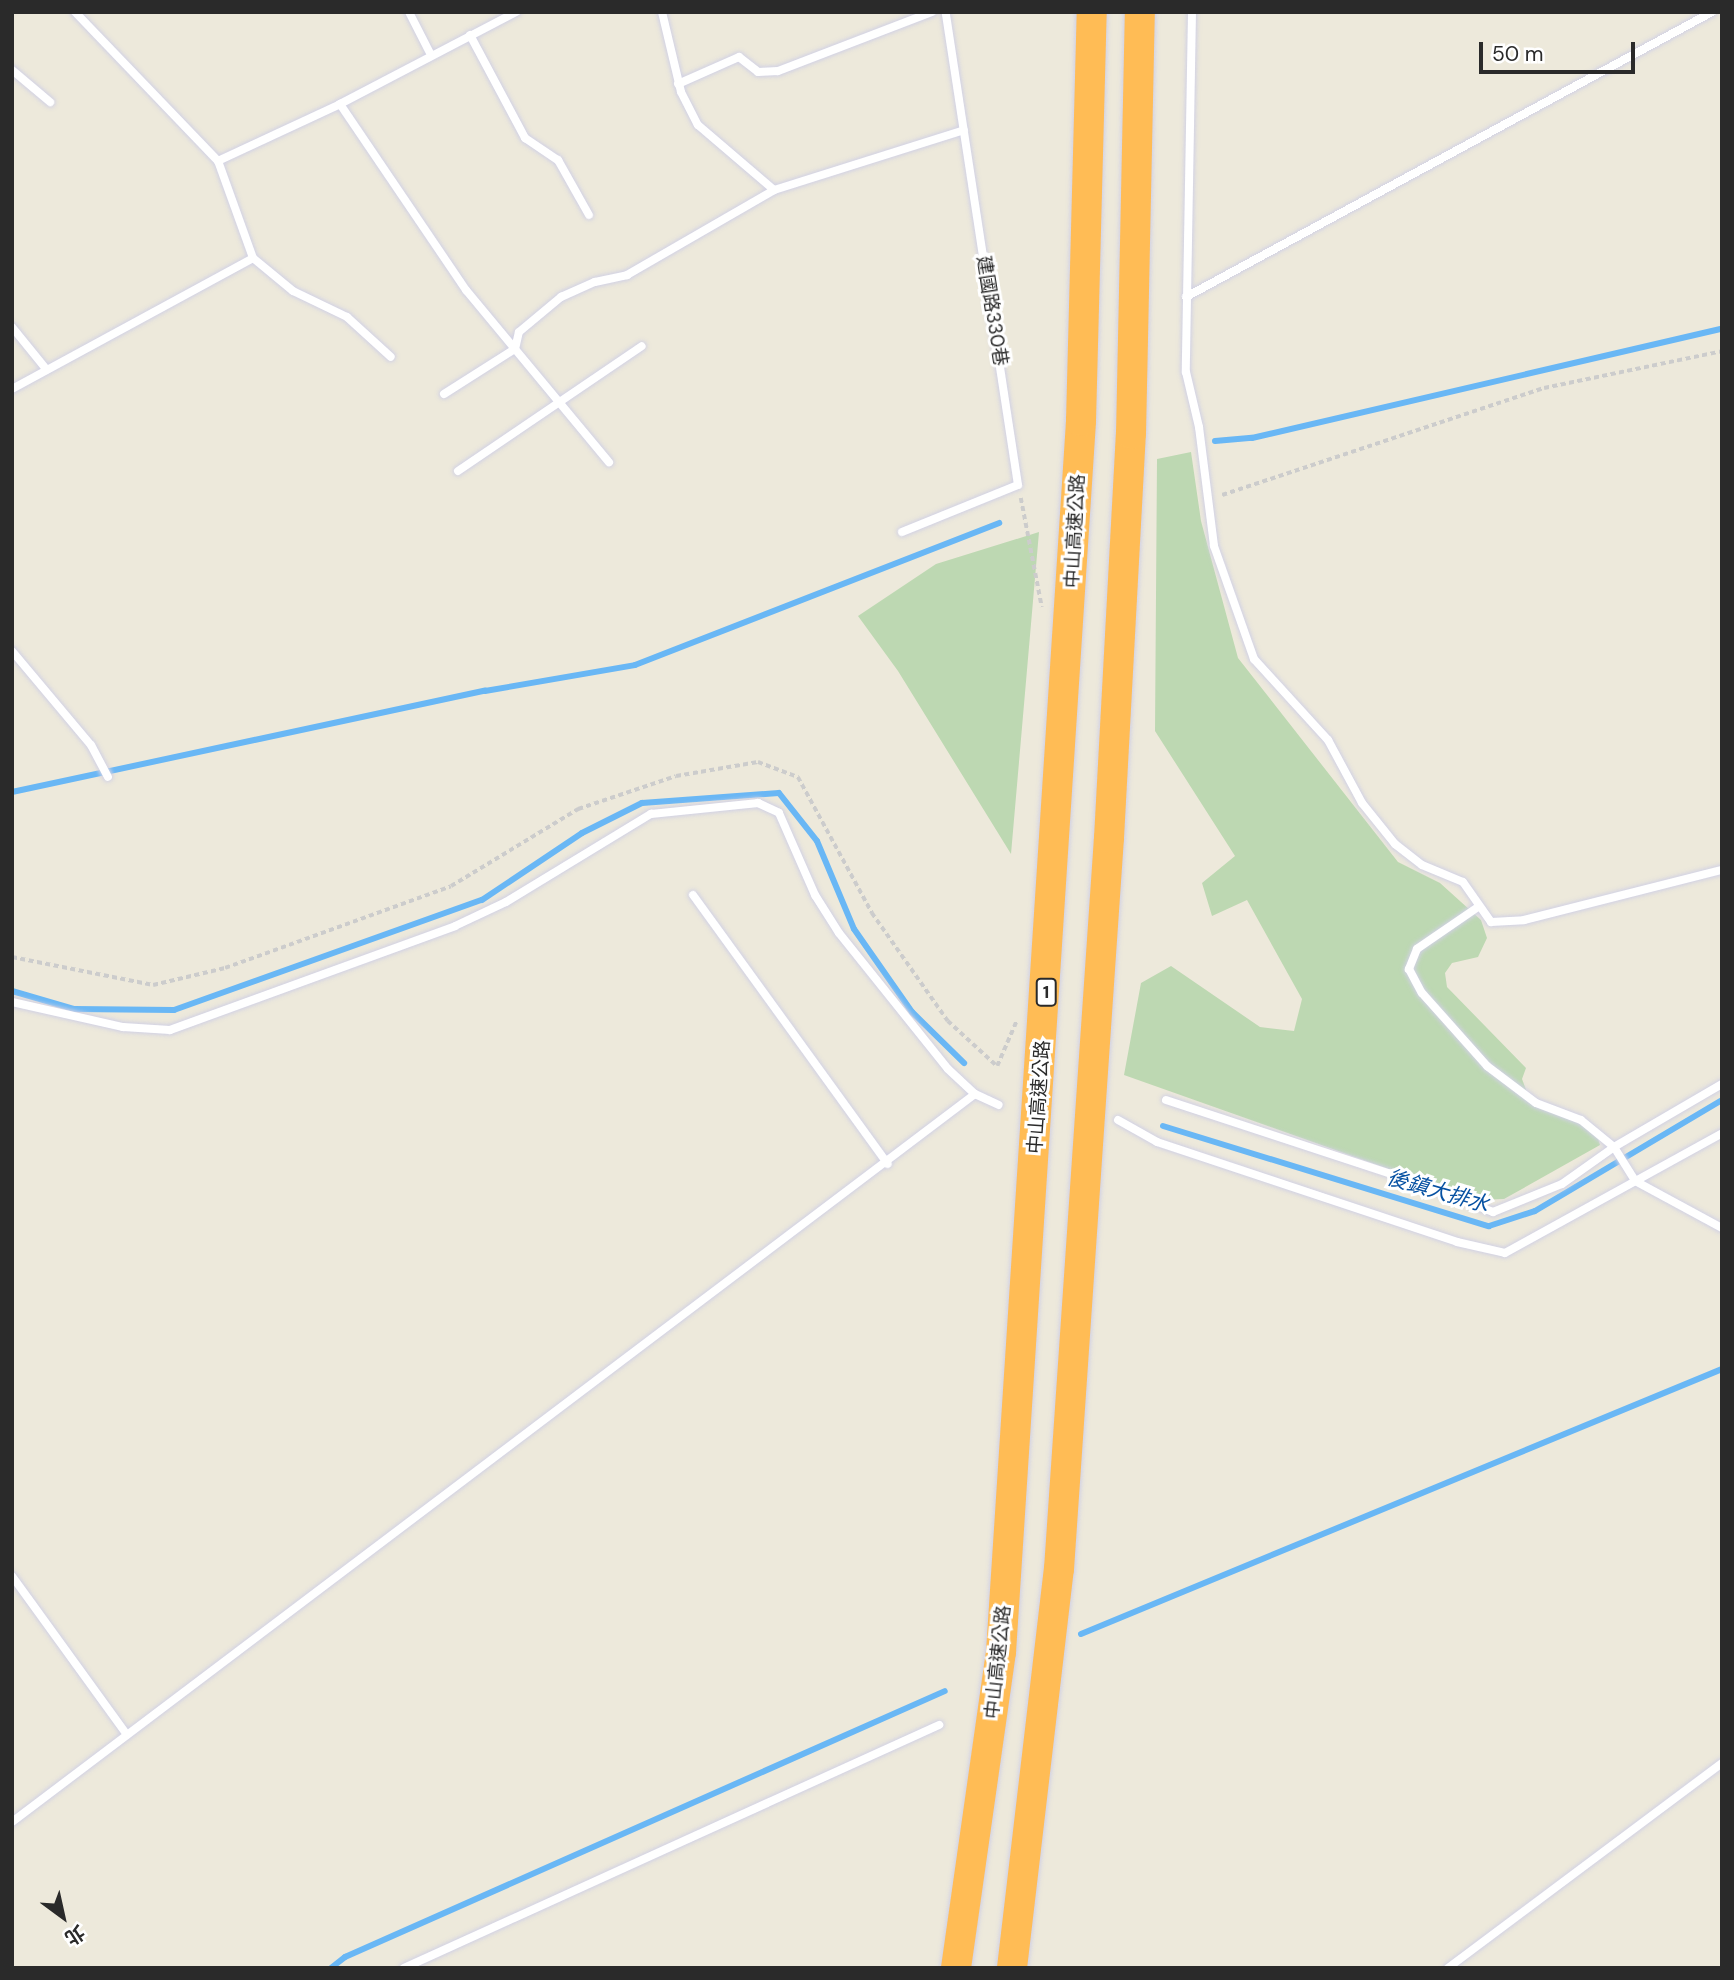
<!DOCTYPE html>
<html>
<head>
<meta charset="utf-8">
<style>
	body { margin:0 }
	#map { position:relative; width:1734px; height:1980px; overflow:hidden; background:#ede9db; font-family:"DM Sans","Noto Sans TC",sans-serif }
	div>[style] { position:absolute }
	.cemetery>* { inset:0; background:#bdd8b2 }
	.stream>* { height:6px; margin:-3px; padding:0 3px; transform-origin:3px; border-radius:3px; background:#69b7f5 }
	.path>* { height:3.5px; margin-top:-1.75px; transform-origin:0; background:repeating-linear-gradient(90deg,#ccc 0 5px,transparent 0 8.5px) }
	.roads { filter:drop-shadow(0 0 2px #d1d1e4) drop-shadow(0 0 2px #d1d1e4) }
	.service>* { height:8px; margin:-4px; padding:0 4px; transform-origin:4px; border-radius:4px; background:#fff }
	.motorway>* { height:30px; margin:-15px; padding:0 15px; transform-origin:15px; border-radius:15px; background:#ffbc55 }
	span { translate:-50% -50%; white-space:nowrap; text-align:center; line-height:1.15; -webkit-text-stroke:6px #fff; paint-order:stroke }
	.shield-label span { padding:2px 5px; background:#fff; border:2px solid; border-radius:5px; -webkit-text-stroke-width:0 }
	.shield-label { font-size:18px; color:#2a2a2a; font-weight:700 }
	.street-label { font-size:19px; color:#2a2a2a }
	.water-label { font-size:21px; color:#0651a2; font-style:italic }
	.frame { position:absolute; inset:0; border:14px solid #2a2a2a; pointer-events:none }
	.north { position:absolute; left:28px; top:1882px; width:70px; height:70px; -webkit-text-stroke:5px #fff; paint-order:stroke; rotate:147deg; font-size:19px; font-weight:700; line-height:28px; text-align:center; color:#2a2a2a }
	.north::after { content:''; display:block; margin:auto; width:24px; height:32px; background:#2a2a2a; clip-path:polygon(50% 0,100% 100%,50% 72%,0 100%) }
	.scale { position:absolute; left:1479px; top:42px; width:156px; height:32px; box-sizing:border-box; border:4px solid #2a2a2a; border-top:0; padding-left:9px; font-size:21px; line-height:24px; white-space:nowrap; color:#2a2a2a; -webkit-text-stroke:5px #fff; paint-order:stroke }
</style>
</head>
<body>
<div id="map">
	<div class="cemetery">
		<div style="clip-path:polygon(1191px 452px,1201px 521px,1238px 658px,1398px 862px,1440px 883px,1481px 920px,1487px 938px,1478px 957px,1452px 963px,1445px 973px,1447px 987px,1526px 1068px,1522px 1079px,1528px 1095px,1596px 1132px,1600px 1145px,1504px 1199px,1476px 1200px,1124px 1075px,1141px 983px,1171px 966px,1260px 1027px,1294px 1031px,1302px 999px,1247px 900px,1212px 916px,1202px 883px,1235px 856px,1155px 731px,1157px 459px)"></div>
		<div style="clip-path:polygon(1039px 532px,1011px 854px,898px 671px,858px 616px,936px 564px)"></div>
	</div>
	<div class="stream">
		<div style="left:1215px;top:441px;width:37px;rotate:-5deg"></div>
		<div style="left:1252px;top:438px;width:482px;rotate:-13.1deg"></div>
		<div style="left:12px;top:792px;width:484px;rotate:-12.1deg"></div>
		<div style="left:485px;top:691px;width:152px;rotate:-9.8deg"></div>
		<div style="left:635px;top:665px;width:391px;rotate:-21.3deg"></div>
		<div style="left:12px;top:991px;width:65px;rotate:16.2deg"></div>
		<div style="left:74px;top:1009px;width:100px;rotate:0.6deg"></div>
		<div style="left:174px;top:1010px;width:327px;rotate:-19.7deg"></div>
		<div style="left:482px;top:900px;width:120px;rotate:-33.8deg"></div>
		<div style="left:582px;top:833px;width:67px;rotate:-26.6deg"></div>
		<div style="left:642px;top:803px;width:137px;rotate:-4.2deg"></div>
		<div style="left:779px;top:793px;width:61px;rotate:51.6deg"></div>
		<div style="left:817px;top:841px;width:95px;rotate:67.2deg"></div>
		<div style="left:854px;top:929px;width:101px;rotate:55.1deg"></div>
		<div style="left:912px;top:1012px;width:73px;rotate:44.4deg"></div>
		<div style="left:1163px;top:1126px;width:341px;rotate:17.1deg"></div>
		<div style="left:1489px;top:1226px;width:48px;rotate:-18.1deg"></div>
		<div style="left:1535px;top:1211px;width:217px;rotate:-30.7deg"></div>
		<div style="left:1081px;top:1634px;width:694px;rotate:-22.46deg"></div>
		<div style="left:331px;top:1968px;width:18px;rotate:-38deg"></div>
		<div style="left:345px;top:1957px;width:656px;rotate:-23.91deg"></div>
	</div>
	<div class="path">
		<div style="left:1222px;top:495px;width:339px;rotate:-18.4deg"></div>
		<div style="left:1544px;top:388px;width:182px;rotate:-11.7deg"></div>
		<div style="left:1021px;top:498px;width:111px;rotate:79.1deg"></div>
		<div style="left:12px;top:957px;width:144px;rotate:11.2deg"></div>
		<div style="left:153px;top:985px;width:74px;rotate:-13.3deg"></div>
		<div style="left:225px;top:968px;width:240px;rotate:-19.9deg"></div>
		<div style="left:451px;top:886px;width:149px;rotate:-31.2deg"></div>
		<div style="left:578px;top:809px;width:103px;rotate:-18.6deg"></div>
		<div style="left:676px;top:776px;width:83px;rotate:-9.7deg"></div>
		<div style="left:758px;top:762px;width:43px;rotate:20.6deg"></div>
		<div style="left:798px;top:777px;width:155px;rotate:61.4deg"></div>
		<div style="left:872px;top:913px;width:132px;rotate:54.9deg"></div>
		<div style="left:948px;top:1021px;width:67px;rotate:42.6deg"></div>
		<div style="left:997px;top:1066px;width:48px;rotate:-66.6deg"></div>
	</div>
	<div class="roads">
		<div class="service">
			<div style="left:409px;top:12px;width:48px;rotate:62.9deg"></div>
			<div style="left:662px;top:12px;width:82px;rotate:76.6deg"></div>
			<div style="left:681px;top:92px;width:37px;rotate:63deg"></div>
			<div style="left:698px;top:125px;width:100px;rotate:40.5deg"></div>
			<div style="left:1192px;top:12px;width:360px;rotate:91deg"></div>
			<div style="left:1186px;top:372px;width:57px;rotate:76.7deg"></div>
			<div style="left:1199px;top:427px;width:120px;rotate:82.8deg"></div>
			<div style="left:1214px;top:546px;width:120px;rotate:70.5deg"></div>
			<div style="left:1254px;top:659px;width:110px;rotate:47.6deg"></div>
			<div style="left:1328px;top:740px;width:72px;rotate:61.6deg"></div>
			<div style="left:1362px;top:803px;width:53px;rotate:51.2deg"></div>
			<div style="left:1395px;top:844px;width:34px;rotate:38deg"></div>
			<div style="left:1422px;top:865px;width:44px;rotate:22.5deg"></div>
			<div style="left:1463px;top:882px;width:49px;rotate:55deg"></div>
			<div style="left:1491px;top:922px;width:33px;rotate:-3deg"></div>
			<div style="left:1524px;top:920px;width:204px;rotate:-14.2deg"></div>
			<div style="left:470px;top:35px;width:117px;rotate:61.9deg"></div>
			<div style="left:525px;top:138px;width:40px;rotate:34deg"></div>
			<div style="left:558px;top:160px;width:63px;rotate:60.6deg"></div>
			<div style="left:12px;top:70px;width:50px;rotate:40.1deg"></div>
			<div style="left:678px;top:84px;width:67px;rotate:-23.9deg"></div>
			<div style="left:739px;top:57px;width:24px;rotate:38deg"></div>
			<div style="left:758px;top:72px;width:20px;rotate:-3deg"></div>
			<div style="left:778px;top:71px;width:165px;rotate:-21deg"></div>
			<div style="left:340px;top:104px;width:225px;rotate:55.9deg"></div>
			<div style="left:466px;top:290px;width:224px;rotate:50.3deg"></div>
			<div style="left:218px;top:161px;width:135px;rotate:-25deg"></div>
			<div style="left:340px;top:104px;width:199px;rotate:-27.6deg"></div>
			<div style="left:253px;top:258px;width:52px;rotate:39.5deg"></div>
			<div style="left:293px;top:291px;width:60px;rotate:25.7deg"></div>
			<div style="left:347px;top:317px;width:59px;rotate:42.3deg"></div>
			<div style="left:1186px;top:297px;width:598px;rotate:-28.45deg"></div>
			<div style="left:12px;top:327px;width:55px;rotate:50.9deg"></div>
			<div style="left:12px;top:389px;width:274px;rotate:-28.5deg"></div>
			<div style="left:253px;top:258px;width:103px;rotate:-109.8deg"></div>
			<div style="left:218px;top:161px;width:207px;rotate:-133.8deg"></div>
			<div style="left:444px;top:394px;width:84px;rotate:-32.4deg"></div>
			<div style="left:515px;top:349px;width:17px;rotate:-77deg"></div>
			<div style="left:519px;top:332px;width:55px;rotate:-39.8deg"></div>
			<div style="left:561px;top:297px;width:37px;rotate:-24deg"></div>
			<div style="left:595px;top:282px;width:33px;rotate:-12deg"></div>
			<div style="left:627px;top:275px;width:170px;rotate:-30deg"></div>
			<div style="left:774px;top:190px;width:199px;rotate:-17.5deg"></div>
			<div style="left:458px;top:471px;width:222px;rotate:-34.2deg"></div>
			<div style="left:902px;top:532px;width:125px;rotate:-22.1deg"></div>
			<div style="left:1018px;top:485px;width:478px;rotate:-98.7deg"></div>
			<div style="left:12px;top:651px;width:123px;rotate:50deg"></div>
			<div style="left:91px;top:745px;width:36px;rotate:62deg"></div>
			<div style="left:693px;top:895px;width:332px;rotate:54.1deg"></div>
			<div style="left:1478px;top:907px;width:74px;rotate:145.5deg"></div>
			<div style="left:1417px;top:949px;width:22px;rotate:112deg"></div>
			<div style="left:1409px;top:969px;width:27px;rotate:62deg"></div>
			<div style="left:1422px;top:993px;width:98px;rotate:48.3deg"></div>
			<div style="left:1487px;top:1066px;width:61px;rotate:37.1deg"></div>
			<div style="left:1536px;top:1103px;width:48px;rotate:20.7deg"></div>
			<div style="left:1581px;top:1120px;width:43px;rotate:39.3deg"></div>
			<div style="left:1614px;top:1147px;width:40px;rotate:58deg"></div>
			<div style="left:1635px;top:1181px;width:99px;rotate:28.4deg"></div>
			<div style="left:12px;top:1002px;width:114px;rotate:12.7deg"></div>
			<div style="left:123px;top:1027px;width:47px;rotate:3.7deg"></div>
			<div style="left:170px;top:1030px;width:303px;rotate:-20deg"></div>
			<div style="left:455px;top:926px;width:56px;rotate:-25.2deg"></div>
			<div style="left:506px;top:902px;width:170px;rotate:-31.3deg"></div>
			<div style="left:651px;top:814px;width:108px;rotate:-5.9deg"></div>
			<div style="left:758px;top:803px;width:23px;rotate:25deg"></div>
			<div style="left:779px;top:813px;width:90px;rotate:66.3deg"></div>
			<div style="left:815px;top:895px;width:45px;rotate:57.7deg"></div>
			<div style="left:839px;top:933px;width:174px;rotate:51.3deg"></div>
			<div style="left:948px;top:1069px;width:37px;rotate:43deg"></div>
			<div style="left:975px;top:1094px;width:26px;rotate:25deg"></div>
			<div style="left:1166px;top:1100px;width:257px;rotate:18.2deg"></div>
			<div style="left:1410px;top:1180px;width:89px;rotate:21.1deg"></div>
			<div style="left:1493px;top:1212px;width:74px;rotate:-22.1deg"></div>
			<div style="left:1562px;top:1184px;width:64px;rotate:-35.4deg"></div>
			<div style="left:1614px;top:1147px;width:125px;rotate:-30.3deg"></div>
			<div style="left:1118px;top:1120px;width:45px;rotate:29.4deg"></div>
			<div style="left:1157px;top:1142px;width:316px;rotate:18.4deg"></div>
			<div style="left:1457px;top:1242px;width:49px;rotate:12.9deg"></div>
			<div style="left:1505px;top:1253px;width:248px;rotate:-28.9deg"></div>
			<div style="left:12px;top:1576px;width:196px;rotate:54.1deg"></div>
			<div style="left:12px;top:1822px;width:1207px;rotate:-37.09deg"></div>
			<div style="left:404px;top:1968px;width:588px;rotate:-24.43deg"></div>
			<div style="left:1448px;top:1968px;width:342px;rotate:-36.8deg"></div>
		</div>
		<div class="motorway">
			<div style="left:956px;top:1968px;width:319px;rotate:-81.9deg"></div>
			<div style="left:1001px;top:1652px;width:1234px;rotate:-86.28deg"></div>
			<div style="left:1081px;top:421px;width:409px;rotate:-88.5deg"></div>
			<div style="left:1012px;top:1968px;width:402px;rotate:-83.3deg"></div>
			<div style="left:1059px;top:1569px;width:733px;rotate:-86.09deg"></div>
			<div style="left:1109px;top:838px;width:405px;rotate:-86.9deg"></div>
			<div style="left:1131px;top:434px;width:422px;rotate:-88.8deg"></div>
		</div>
	</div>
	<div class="shield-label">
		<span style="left:1046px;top:992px">1</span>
	</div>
	<div class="street-label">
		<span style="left:992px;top:311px;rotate:81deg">建國路330巷</span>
		<span style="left:1075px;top:531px;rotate:-87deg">中山高速公路</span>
		<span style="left:1039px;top:1097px;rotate:-86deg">中山高速公路</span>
		<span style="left:998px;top:1662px;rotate:-84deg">中山高速公路</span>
	</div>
	<div class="water-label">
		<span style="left:1438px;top:1191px;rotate:16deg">後鎮大排水</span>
	</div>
	<div class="frame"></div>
	<div class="north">北</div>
	<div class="scale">50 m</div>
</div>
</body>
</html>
